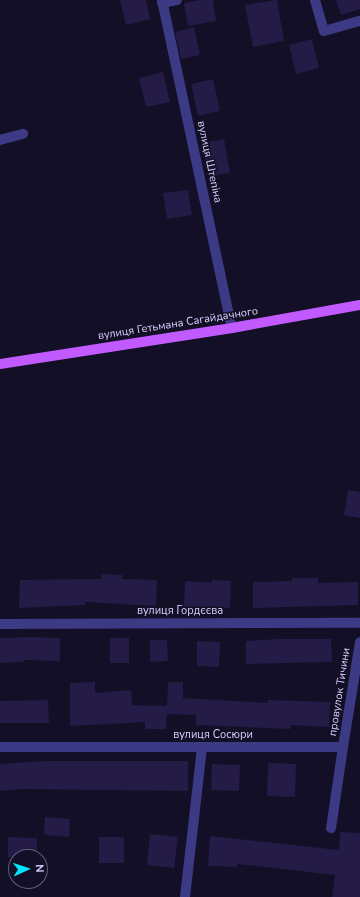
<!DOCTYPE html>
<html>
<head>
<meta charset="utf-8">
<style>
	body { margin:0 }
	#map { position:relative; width:360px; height:897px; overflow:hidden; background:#130f26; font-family:"Nunito Sans",sans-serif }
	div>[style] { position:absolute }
	.building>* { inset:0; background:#241b47 }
	.minor>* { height:10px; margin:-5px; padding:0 5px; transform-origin:5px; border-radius:5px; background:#3d3a85 }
	.major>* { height:10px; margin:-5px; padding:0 5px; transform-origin:5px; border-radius:5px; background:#c25bff }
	span { translate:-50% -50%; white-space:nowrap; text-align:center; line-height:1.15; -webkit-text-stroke:3px #130f26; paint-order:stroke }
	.street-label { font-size:11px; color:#d9d4ff }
	.north { position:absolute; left:8px; top:849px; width:40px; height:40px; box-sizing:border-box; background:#130f26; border:1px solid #625e7d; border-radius:50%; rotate:87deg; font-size:11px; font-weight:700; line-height:16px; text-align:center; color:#d9d4ff }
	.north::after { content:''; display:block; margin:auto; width:14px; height:18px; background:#00e5ff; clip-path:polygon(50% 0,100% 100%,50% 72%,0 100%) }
</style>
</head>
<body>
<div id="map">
	<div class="building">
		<div style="clip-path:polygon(120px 0,146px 0,150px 19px,126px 25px)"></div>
		<div style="clip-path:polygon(200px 0,213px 0,216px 21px,188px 26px,184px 3px)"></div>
		<div style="clip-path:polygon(277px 0,284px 41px,253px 47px,245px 5px)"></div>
		<div style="clip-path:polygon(336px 0,360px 0,360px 9px,341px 15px)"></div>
		<div style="clip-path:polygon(194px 27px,200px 55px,181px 59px,175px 32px)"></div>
		<div style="clip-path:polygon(312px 39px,319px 68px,296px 74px,289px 45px)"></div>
		<div style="clip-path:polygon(163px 72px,170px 102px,146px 107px,139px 78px)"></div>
		<div style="clip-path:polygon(213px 79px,220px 111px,198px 116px,191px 84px)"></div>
		<div style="clip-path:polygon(224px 139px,230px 173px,208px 176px,202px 143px)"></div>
		<div style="clip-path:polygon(188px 190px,192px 215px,167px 219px,163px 193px)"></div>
		<div style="clip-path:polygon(348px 490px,360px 492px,360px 518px,344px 515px)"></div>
		<div style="clip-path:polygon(101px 574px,122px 575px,122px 579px,157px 580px,156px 606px,85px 602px,85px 605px,19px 608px,20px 580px,101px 579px)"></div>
		<div style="clip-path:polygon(292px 578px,318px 578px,318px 583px,358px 582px,358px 605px,253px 608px,253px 582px,292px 581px)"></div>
		<div style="clip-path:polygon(212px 580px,231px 581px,230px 608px,184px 607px,185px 581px,212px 583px)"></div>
		<div style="clip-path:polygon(32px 637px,60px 638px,60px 661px,24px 660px,24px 662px,0 663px,0 638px)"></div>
		<div style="clip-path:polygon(110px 638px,129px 638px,129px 663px,110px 663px)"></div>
		<div style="clip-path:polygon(279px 639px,331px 639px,332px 662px,246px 664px,246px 641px)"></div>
		<div style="clip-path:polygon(150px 640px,167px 640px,168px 661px,150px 662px)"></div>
		<div style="clip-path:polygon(197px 641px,220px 642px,219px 667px,197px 666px)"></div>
		<div style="clip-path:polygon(95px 682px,95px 693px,131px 690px,132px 705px,167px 706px,168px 682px,183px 682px,183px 698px,268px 703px,268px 700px,330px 702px,329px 727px,291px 725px,290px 729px,196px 725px,196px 715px,167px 714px,166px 729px,145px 729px,145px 722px,70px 726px,70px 683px)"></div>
		<div style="clip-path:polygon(48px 700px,49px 723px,0 723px,0 701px)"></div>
		<div style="clip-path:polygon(43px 761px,188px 761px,188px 791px,24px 789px,0 791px,0 764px)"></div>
		<div style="clip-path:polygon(268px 763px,296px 764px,295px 797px,267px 796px)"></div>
		<div style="clip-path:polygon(212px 764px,240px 765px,239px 791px,211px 790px)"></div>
		<div style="clip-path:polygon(45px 817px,70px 819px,69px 837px,44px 835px)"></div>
		<div style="clip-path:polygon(340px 832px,360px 833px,360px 897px,332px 897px,335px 875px,238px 864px,237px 867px,208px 866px,210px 836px,339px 850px)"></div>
		<div style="clip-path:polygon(150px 834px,178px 837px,174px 868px,147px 865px)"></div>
		<div style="clip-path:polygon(8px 837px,37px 838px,37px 857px,8px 857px)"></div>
		<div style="clip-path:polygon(99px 837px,124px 837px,124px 863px,99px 863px)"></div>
	</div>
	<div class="minor">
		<div style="left:162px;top:0;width:335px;rotate:78deg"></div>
		<div style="left:315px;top:0;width:32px;rotate:74deg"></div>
		<div style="left:324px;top:31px;width:37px;rotate:-16deg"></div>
		<div style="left:162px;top:3px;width:15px;rotate:-11deg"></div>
		<div style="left:0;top:140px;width:24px;rotate:-15deg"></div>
		<div style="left:0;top:624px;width:360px;rotate:-0.2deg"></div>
		<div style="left:0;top:747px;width:343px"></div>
		<div style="left:343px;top:747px;width:82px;rotate:98.4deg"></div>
		<div style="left:343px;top:747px;width:106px;rotate:-80.8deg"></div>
		<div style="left:185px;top:897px;width:151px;rotate:-83.5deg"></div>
	</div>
	<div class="major">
		<div style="left:0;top:364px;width:235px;rotate:-8.8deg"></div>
		<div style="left:232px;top:328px;width:130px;rotate:-10.2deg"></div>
	</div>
	<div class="street-label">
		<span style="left:209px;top:162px;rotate:78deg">вулиця Штепіна</span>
		<span style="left:178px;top:324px;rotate:-9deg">вулиця Гетьмана Сагайдачного</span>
		<span style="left:180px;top:611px">вулиця Гордєєва</span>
		<span style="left:340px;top:692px;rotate:-81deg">провулок Тичини</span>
		<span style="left:213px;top:735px">вулиця Сосюри</span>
	</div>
	<div class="north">N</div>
</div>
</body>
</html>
